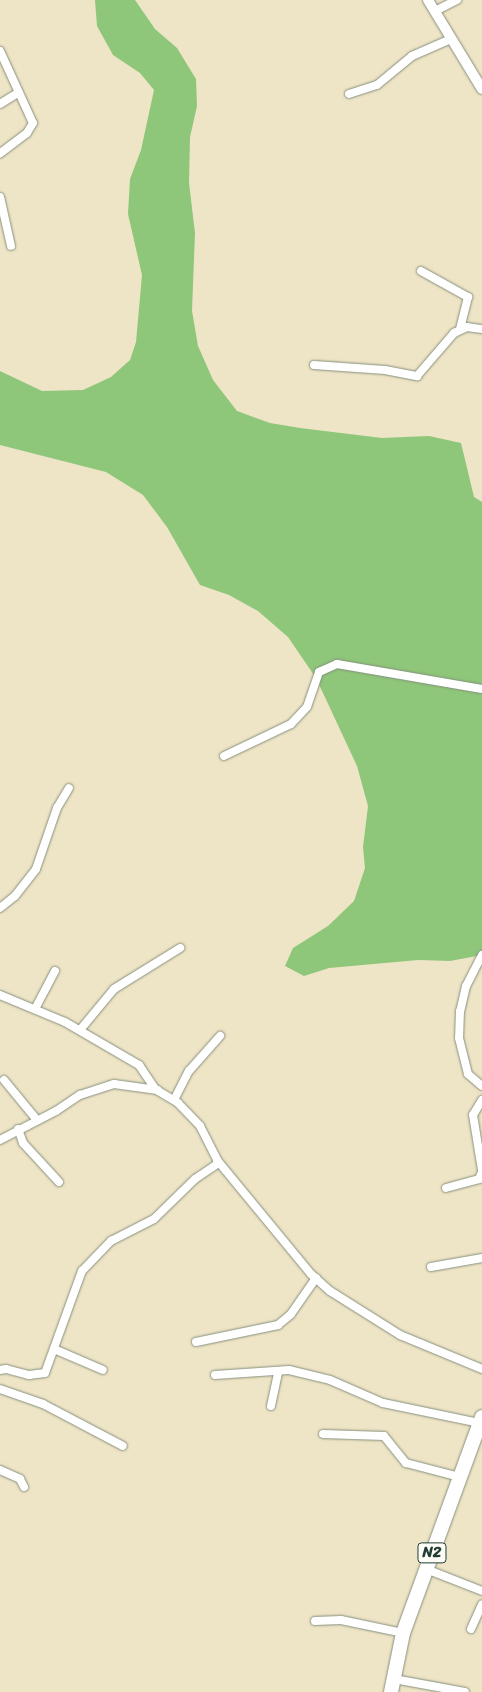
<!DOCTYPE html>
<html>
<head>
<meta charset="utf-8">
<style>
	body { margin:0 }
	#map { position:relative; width:482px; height:1692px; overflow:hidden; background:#eee4c6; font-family:Sriracha,sans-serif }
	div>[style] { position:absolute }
	.green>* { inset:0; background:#8ec67a }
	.roads { filter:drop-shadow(0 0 1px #86907d) drop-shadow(0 0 1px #86907d) }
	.street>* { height:8px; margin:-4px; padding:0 4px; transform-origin:4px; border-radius:4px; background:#fff }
	.secondary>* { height:10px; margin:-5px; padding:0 5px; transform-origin:5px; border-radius:5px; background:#fff }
	.highway>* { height:14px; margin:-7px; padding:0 7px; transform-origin:7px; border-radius:7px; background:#fff }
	span { translate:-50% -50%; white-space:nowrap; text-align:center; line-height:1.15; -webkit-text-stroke:4px #fdfcf7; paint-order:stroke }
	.shield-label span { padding:1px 4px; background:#fdfcf7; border:1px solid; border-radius:4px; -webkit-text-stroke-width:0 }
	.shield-label { font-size:15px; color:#1f3d34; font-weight:700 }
</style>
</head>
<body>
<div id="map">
	<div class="green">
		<div style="clip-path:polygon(95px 0,135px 0,155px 29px,177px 48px,196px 79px,197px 106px,190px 137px,189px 183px,195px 233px,192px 311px,198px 346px,213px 380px,237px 411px,270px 423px,300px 428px,382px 438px,429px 436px,461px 443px,474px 497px,482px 502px,482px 955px,450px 961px,418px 960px,329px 968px,304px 976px,285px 966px,293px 948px,328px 926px,354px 901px,365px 868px,363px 847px,368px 806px,357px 766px,316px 678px,288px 637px,258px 611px,229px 595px,200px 585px,167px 527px,143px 495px,106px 472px,0 445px,0 371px,42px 391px,83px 390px,111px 377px,130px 360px,136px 342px,142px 275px,128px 214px,130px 179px,141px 150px,154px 90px,140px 73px,113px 55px,97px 26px)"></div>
	</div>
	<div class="roads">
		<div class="street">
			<div style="left:435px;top:11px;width:25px;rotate:-27deg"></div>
			<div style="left:0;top:51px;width:79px;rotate:65.4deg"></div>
			<div style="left:33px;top:123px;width:12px;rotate:121deg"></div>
			<div style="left:27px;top:133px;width:34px;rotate:143deg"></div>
			<div style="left:349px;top:94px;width:29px;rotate:-18deg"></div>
			<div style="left:377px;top:85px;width:45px;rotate:-39.6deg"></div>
			<div style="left:412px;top:56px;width:43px;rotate:-23.6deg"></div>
			<div style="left:0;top:104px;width:22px;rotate:-32deg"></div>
			<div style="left:0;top:197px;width:50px;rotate:77.3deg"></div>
			<div style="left:421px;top:271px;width:54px;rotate:29deg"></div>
			<div style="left:468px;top:297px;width:33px;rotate:104deg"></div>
			<div style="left:314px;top:365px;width:71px;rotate:4deg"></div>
			<div style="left:385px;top:370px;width:33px;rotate:11deg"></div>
			<div style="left:417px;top:376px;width:57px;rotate:-49.3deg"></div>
			<div style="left:454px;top:333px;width:14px;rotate:-25deg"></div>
			<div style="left:467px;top:327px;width:15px;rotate:8deg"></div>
			<div style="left:224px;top:756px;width:74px;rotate:-25.5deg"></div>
			<div style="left:291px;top:724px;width:23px;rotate:-47deg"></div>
			<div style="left:307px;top:707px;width:37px;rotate:-71deg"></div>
			<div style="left:319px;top:672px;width:20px;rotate:-24deg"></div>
			<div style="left:337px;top:664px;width:147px;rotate:9.8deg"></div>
			<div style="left:0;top:908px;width:19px;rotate:-39deg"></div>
			<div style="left:15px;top:896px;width:34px;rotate:-52deg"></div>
			<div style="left:36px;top:869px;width:65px;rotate:-71deg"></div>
			<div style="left:57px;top:808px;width:23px;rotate:-59deg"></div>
			<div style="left:482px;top:955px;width:35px;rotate:117deg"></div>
			<div style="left:466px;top:986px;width:26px;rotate:103deg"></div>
			<div style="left:460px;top:1011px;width:27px;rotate:92deg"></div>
			<div style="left:459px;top:1038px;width:37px;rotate:76deg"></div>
			<div style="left:468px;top:1074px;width:18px;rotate:41deg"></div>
			<div style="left:0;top:995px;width:70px;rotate:22.6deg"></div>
			<div style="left:65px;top:1022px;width:86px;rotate:30.2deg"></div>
			<div style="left:139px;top:1065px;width:29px;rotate:56deg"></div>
			<div style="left:155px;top:1089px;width:27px;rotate:31deg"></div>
			<div style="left:178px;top:1103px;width:32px;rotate:46deg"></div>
			<div style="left:200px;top:1126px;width:38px;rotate:63deg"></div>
			<div style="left:217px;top:1160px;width:148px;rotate:50.5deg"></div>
			<div style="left:311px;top:1274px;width:25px;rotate:42deg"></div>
			<div style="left:330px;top:1291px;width:83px;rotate:32.2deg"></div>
			<div style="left:400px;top:1335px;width:89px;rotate:22.5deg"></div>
			<div style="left:35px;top:1009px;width:43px;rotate:-62.2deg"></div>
			<div style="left:80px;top:1030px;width:53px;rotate:-50.3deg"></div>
			<div style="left:114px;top:989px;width:78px;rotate:-31.8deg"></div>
			<div style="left:4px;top:1080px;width:52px;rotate:50.5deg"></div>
			<div style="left:174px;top:1100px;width:33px;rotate:-63deg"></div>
			<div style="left:189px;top:1071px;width:47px;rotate:-48.5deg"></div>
			<div style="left:482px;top:1100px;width:17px;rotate:121deg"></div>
			<div style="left:473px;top:1115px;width:56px;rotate:80.7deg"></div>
			<div style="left:18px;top:1129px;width:15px;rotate:70deg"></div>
			<div style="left:23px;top:1143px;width:53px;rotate:47.3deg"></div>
			<div style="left:0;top:1140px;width:63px;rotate:-27.4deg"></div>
			<div style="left:56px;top:1111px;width:29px;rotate:-34deg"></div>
			<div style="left:80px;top:1095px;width:36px;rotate:-18deg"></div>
			<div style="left:114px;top:1084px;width:44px;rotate:7.8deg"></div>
			<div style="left:446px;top:1188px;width:34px;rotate:-15deg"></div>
			<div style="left:479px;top:1179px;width:8px;rotate:-67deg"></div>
			<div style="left:431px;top:1267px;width:52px;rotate:-10deg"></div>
			<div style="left:196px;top:1342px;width:84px;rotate:-11.7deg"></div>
			<div style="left:278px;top:1325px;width:17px;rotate:-40deg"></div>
			<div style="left:291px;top:1314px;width:44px;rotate:-55.2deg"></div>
			<div style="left:54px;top:1349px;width:53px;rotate:23.2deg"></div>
			<div style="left:0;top:1370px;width:6px;rotate:-9deg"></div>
			<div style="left:6px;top:1369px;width:24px;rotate:15deg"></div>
			<div style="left:29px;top:1375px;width:16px;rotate:-7deg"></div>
			<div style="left:45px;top:1373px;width:109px;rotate:-70.1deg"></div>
			<div style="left:82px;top:1271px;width:42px;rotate:-46deg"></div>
			<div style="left:111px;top:1241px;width:48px;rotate:-27.1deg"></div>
			<div style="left:154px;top:1219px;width:57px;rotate:-44.3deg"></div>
			<div style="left:195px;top:1179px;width:29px;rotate:-34deg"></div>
			<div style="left:215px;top:1375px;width:74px;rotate:-3.9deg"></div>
			<div style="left:289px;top:1370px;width:42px;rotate:13.7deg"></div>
			<div style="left:330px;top:1380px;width:58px;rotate:23.5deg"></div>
			<div style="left:383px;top:1403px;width:99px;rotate:11.7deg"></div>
			<div style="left:0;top:1389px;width:46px;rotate:19.2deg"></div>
			<div style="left:43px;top:1404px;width:90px;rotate:27.7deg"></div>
			<div style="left:271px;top:1406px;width:34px;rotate:-78deg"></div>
			<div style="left:323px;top:1434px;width:61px;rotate:1.9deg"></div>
			<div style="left:384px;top:1436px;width:35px;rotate:51deg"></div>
			<div style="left:406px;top:1463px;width:56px;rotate:14.5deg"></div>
			<div style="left:0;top:1470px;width:22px;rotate:24deg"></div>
			<div style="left:20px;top:1479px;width:9px;rotate:63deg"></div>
			<div style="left:426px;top:1569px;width:60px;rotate:21.4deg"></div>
			<div style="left:315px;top:1621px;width:26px;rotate:-2deg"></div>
			<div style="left:341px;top:1620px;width:63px;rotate:11.8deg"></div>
			<div style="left:471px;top:1629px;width:27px;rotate:-66deg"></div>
			<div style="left:394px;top:1679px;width:72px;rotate:10.4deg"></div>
		</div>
		<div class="secondary">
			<div style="left:428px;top:0;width:104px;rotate:58.8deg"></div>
		</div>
		<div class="highway">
			<div style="left:391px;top:1692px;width:60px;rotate:-78.5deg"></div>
			<div style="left:403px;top:1633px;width:230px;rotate:-69.9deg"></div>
		</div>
	</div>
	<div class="shield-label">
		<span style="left:432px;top:1553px">N2</span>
	</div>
</div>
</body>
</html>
